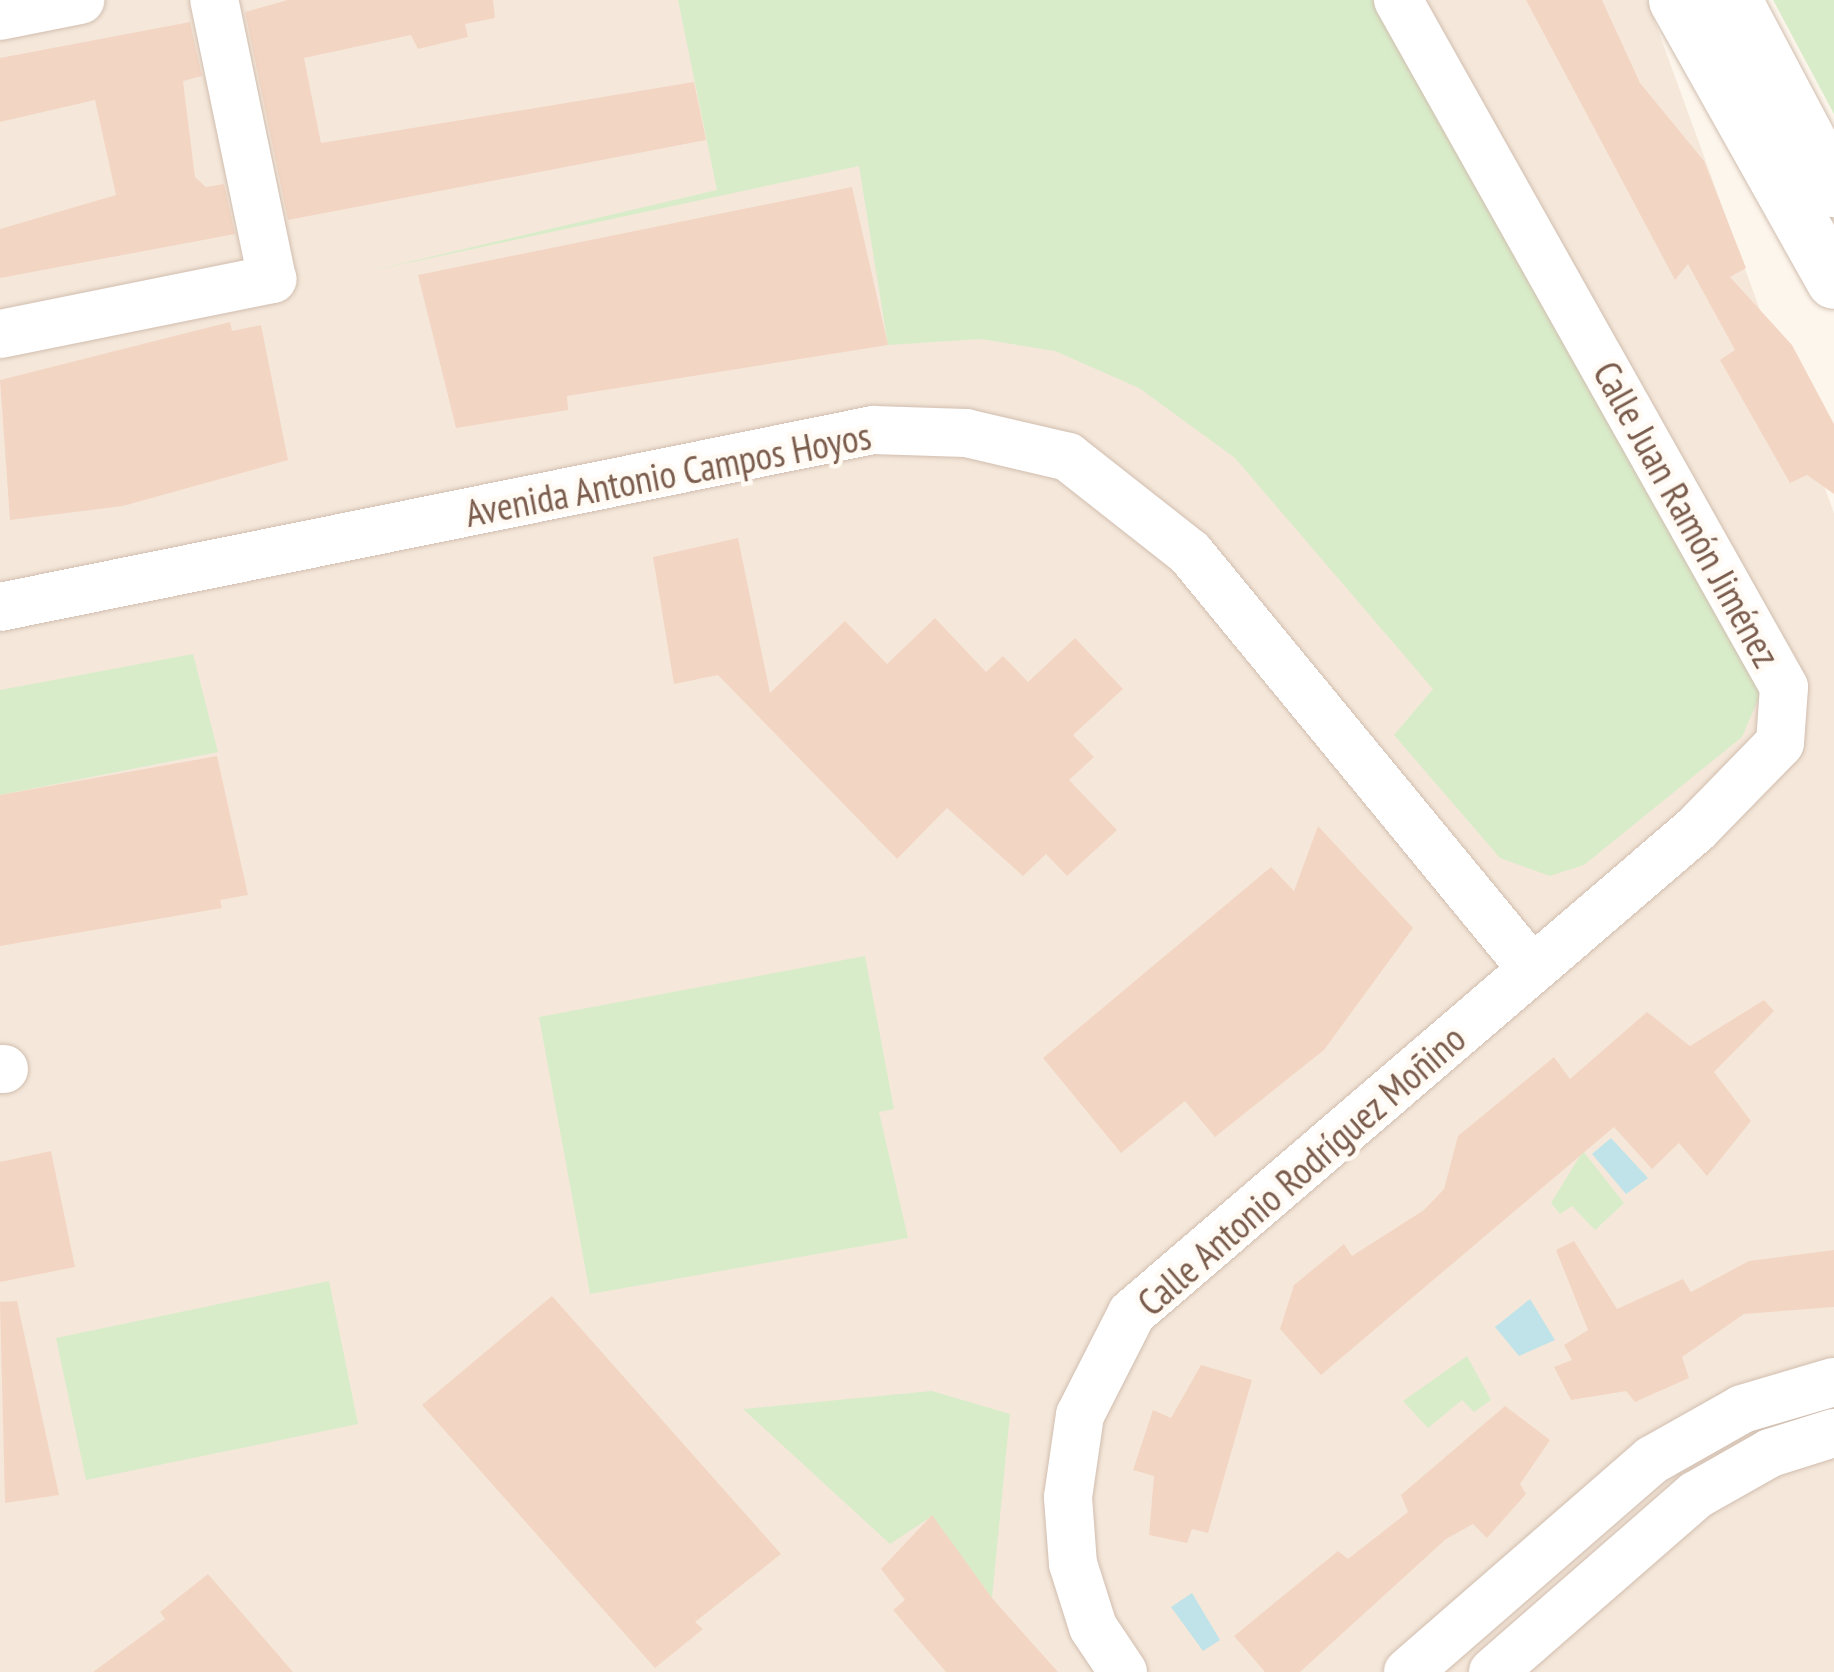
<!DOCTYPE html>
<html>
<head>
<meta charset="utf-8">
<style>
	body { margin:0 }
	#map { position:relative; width:1834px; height:1672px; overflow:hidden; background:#fdf6ec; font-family:"PT Sans Narrow",sans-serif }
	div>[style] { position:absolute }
	.residential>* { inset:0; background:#f5e8da }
	.green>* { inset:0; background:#d8ecc9 }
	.water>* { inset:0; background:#bfe3e8 }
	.building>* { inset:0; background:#f3d5c3 }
	.roads { filter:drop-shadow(0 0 2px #d1beb0) drop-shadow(0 0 2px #d1beb0) }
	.street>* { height:48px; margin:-24px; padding:0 24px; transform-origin:24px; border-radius:24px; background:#fff }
	.secondary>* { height:55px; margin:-27.5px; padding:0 27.5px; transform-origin:27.5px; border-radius:27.5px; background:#fff }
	span { translate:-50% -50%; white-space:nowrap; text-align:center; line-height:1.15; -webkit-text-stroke:9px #fffaf3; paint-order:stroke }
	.street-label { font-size:38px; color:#7a5c4d }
</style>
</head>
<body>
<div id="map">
	<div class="residential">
		<div style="clip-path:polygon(0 0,1647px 0,1834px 513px,1834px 1672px,0 1672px)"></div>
	</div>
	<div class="green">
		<div style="clip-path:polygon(678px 0,1376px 0,1747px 654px,1760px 695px,1742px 737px,1584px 865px,1550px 876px,1500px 858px,1394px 735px,1433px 689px,1235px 458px,1139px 388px,1055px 351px,981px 339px,888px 345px,859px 166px,370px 271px,717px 190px)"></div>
		<div style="clip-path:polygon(1773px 0,1834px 0,1834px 114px)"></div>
		<div style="clip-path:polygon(193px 654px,218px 752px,0 795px,0 690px)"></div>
		<div style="clip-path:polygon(865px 956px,894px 1109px,879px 1112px,908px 1238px,590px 1294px,539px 1017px)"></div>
		<div style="clip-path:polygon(1583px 1151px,1624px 1203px,1595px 1230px,1572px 1206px,1560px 1214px,1551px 1203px)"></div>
		<div style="clip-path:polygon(329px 1281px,358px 1424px,86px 1480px,56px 1338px)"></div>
		<div style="clip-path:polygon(1467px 1356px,1491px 1400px,1474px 1412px,1462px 1400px,1428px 1428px,1403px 1401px)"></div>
		<div style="clip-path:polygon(932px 1391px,1010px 1414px,992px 1598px,932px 1516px,890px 1544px,743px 1409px)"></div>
	</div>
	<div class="water">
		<div style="clip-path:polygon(1611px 1138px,1648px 1178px,1626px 1194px,1592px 1154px)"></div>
		<div style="clip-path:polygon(1530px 1299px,1555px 1340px,1519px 1356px,1495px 1327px)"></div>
		<div style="clip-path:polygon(1192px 1593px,1220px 1640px,1203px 1651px,1171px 1607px)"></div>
	</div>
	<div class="building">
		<div style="clip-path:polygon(288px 0,493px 0,495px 18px,465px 24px,468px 37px,418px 49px,411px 35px,304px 58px,321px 143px,694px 82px,706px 140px,288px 220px,245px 12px)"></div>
		<div style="clip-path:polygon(1526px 0,1602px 0,1640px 83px,1704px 161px,1746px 268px,1730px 277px,1792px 345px,1834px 424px,1834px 494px,1807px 475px,1790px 483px,1720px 360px,1735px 350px,1688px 264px,1675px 280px)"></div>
		<div style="clip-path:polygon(190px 22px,202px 76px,183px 81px,195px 177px,206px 187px,224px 184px,235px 234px,0 278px,0 229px,116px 195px,95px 100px,0 122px,0 58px)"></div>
		<div style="clip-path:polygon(852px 187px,888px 345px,567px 396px,568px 410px,456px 428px,418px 275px)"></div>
		<div style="clip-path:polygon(230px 322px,232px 331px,261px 325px,288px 460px,123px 506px,10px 520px,0 380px)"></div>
		<div style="clip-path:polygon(738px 538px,770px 693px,845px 621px,887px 664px,935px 618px,986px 672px,1003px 656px,1028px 682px,1075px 638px,1123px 689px,1073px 735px,1094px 757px,1069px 780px,1117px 830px,1067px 876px,1046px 854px,1023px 876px,947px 808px,897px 859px,718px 675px,674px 684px,653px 557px)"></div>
		<div style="clip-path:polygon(217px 756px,248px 895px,220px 900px,222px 908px,0 946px,0 795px)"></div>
		<div style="clip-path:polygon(1318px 826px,1413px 928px,1324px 1050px,1215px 1137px,1185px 1101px,1121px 1153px,1043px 1058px,1271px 867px,1294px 891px)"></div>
		<div style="clip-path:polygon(1764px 1000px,1774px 1011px,1714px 1072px,1751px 1121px,1707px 1176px,1679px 1143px,1652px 1169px,1614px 1127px,1321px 1375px,1280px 1329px,1294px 1285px,1344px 1244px,1352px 1256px,1424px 1210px,1444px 1189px,1458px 1136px,1554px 1057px,1570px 1079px,1647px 1012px,1690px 1046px)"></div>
		<div style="clip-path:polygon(51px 1151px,75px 1267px,0 1282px,0 1162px)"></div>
		<div style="clip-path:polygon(1574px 1241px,1617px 1309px,1683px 1279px,1691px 1292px,1749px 1261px,1834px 1250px,1834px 1307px,1744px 1314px,1682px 1357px,1689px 1378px,1635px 1402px,1626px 1391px,1571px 1400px,1554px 1367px,1572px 1360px,1564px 1345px,1588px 1330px,1556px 1250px)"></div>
		<div style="clip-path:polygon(552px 1296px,781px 1554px,695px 1622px,703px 1629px,655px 1668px,422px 1405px)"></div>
		<div style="clip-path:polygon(17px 1301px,59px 1495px,5px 1503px,0 1302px)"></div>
		<div style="clip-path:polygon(1201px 1365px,1252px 1380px,1208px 1533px,1192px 1529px,1187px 1543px,1149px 1535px,1154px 1476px,1133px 1470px,1153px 1410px,1171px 1418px)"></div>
		<div style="clip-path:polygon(1505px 1406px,1550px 1440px,1520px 1484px,1526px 1494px,1487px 1538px,1473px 1524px,1446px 1539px,1300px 1672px,1265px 1672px,1234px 1636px,1338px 1551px,1348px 1559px,1408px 1512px,1401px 1495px)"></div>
		<div style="clip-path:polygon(932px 1515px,992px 1598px,1058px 1672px,946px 1672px,893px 1610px,905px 1600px,881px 1569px)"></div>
		<div style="clip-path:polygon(208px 1574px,293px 1672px,93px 1672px,165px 1619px,160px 1612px)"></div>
	</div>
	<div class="roads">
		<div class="street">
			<div style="left:0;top:16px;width:82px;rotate:-11.3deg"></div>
			<div style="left:0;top:334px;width:278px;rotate:-11.4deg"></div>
			<div style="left:272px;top:279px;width:285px;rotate:-101.7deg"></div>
			<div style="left:0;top:607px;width:891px;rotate:-11.46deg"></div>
			<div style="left:873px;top:430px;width:93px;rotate:1.8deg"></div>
			<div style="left:966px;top:433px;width:105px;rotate:13.2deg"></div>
			<div style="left:1068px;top:457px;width:155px;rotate:38.2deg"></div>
			<div style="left:1190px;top:553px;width:539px;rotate:50.58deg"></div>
			<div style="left:0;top:1069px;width:4px"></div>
			<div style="left:1123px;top:1672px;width:54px;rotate:-123.7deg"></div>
			<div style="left:1093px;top:1627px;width:66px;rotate:-107.6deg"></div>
			<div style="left:1073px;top:1564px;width:67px;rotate:-94.3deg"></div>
			<div style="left:1068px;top:1497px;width:83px;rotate:-81.7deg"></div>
			<div style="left:1080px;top:1415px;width:114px;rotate:-63deg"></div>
			<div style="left:1132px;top:1313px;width:743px;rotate:-40.63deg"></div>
			<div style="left:1696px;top:829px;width:120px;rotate:-45.7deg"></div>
			<div style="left:1780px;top:743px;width:56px;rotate:-85.9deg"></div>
			<div style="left:1784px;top:687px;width:788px;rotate:-119.33deg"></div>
			<div style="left:1408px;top:1672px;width:323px;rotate:-41deg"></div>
			<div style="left:1652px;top:1460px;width:103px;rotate:-29.5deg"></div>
			<div style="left:1742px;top:1409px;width:96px;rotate:-16.4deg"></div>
			<div style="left:1493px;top:1672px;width:269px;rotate:-41.1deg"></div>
			<div style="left:1696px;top:1495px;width:85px;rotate:-29.6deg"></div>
			<div style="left:1770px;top:1453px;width:67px;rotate:-17.4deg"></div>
		</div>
		<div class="secondary">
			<div style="left:1676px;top:0;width:322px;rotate:60.7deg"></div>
			<div style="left:1734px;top:0;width:214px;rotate:62.1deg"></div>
		</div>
	</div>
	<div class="street-label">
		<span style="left:668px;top:474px;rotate:-11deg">Avenida Antonio Campos Hoyos</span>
		<span style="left:1687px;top:514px;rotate:61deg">Calle Juan Ramón Jiménez</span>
		<span style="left:1301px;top:1170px;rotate:-41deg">Calle Antonio Rodríguez Moñino</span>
	</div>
</div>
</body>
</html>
